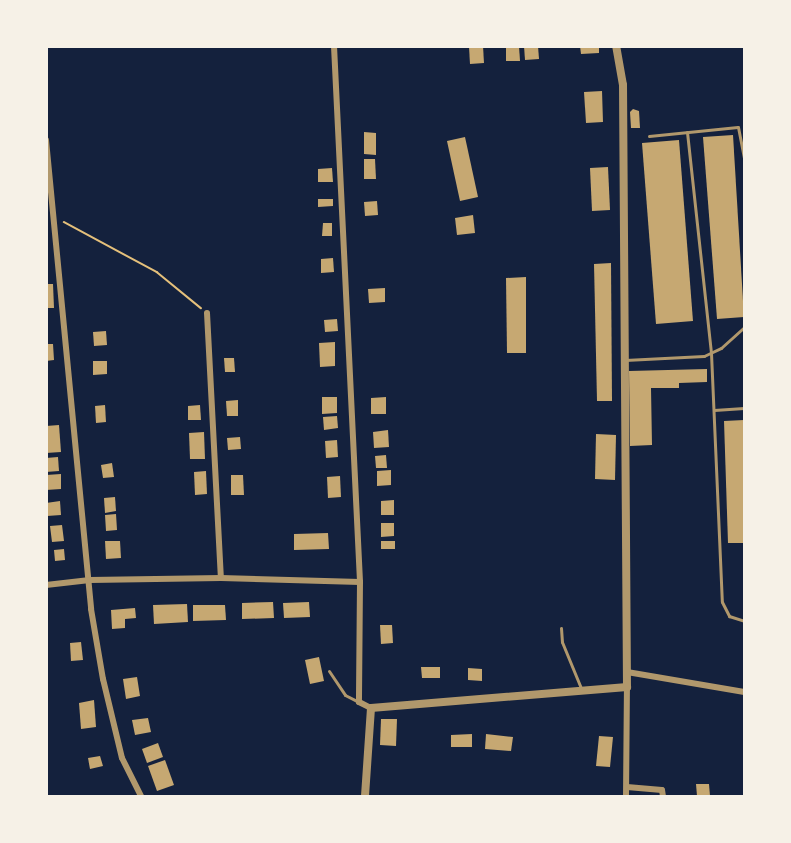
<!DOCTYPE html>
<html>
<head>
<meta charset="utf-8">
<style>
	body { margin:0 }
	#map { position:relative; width:791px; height:843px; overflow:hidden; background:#14213d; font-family:"Libre Baskerville",serif }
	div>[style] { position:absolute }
	.building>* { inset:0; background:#c6a872 }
	.path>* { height:1.5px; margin:-0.75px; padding:0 0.75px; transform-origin:0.75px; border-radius:0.75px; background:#e5c07b }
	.service>* { height:3px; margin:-1.5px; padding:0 1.5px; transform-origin:1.5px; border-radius:1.5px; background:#b1986c }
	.minor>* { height:6px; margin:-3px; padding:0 3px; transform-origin:3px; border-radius:3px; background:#b1986c }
	.tertiary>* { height:8px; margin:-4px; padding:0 4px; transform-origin:4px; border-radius:4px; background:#b1986c }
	span { translate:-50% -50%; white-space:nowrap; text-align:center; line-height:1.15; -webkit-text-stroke:4.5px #f6f1e7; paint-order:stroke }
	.frame { position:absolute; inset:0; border:48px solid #f6f1e7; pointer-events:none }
</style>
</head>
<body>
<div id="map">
	<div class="building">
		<div style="clip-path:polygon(483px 46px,484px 63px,470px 64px,469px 47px)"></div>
		<div style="clip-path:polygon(506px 46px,519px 46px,520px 61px,506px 61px)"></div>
		<div style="clip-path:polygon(524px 46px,538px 46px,539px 59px,525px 60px)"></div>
		<div style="clip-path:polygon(580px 46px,599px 46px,599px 53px,581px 54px)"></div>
		<div style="clip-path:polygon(602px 91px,603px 122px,586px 123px,584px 92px)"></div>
		<div style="clip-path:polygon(633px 109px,639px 111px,640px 128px,631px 128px,630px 112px)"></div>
		<div style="clip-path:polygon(364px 132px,376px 133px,376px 155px,364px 154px)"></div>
		<div style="clip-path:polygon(733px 135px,744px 317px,717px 319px,703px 137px)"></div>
		<div style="clip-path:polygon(465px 137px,478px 197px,460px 201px,447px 141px)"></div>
		<div style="clip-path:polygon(679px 140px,693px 321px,656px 324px,642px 143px)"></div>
		<div style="clip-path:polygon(364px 159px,375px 159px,376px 179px,364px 179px)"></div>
		<div style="clip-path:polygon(608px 167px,610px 210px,592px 211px,590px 168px)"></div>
		<div style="clip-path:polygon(332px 168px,333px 182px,318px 182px,318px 169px)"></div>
		<div style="clip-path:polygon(318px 199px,333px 199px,333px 206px,318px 207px)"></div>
		<div style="clip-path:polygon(377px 201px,378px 215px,365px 216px,364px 202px)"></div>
		<div style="clip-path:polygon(473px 215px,475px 233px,457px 235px,455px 218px)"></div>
		<div style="clip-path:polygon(323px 223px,332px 223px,332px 236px,322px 236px)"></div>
		<div style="clip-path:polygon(333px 258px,334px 272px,321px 273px,321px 259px)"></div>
		<div style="clip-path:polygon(611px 263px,612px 401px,597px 401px,594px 264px)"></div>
		<div style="clip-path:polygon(526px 277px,526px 353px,507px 353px,506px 278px)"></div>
		<div style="clip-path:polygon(46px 284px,53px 284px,54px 308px,46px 308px)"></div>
		<div style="clip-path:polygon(385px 288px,385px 302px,369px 303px,368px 289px)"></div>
		<div style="clip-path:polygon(337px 319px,338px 331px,325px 332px,324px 320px)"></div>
		<div style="clip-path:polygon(106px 331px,107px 345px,94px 346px,93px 332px)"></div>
		<div style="clip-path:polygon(335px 342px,335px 366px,320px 367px,319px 343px)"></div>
		<div style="clip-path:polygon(46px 344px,53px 344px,54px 360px,46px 361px)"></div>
		<div style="clip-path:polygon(224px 358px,234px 358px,235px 372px,225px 372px)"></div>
		<div style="clip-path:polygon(93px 361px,107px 361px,107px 374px,93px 375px)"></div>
		<div style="clip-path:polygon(707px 369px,707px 382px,679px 383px,679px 388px,651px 388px,652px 445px,630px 446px,629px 371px)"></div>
		<div style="clip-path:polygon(322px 397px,337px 397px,337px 413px,322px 414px)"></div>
		<div style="clip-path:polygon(386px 397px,386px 414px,371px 414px,371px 398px)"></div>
		<div style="clip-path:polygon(238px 400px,238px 416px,227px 416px,226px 401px)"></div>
		<div style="clip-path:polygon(105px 405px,106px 422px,96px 423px,95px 406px)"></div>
		<div style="clip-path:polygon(200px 405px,201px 420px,188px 420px,188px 406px)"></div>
		<div style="clip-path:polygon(337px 416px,338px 428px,324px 430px,323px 417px)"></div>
		<div style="clip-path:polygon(744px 420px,744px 543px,728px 543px,724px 421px)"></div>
		<div style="clip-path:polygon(59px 425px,61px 452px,46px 453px,46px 426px)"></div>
		<div style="clip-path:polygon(388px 430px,389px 447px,374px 448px,373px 432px)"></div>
		<div style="clip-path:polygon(204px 432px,205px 459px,190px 459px,189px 433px)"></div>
		<div style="clip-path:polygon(596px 434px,616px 435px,615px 480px,595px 479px)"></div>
		<div style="clip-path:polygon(240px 437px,241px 449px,228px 450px,227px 438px)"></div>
		<div style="clip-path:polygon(337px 440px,338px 457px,326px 458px,325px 441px)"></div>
		<div style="clip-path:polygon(386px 455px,387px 468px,376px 468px,375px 456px)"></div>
		<div style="clip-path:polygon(58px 457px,59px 471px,46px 472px,46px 458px)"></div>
		<div style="clip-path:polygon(112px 463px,114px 477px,103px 478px,101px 465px)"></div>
		<div style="clip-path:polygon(391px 470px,391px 485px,377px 486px,377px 471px)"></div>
		<div style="clip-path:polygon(206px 471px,207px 494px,195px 495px,194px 472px)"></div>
		<div style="clip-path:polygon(61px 474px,61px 489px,46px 490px,46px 475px)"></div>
		<div style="clip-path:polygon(231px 475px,243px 475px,244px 495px,231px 495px)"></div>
		<div style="clip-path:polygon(340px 476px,341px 497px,328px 498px,327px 477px)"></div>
		<div style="clip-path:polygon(115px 497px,116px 511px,105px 513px,104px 498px)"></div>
		<div style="clip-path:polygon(394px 500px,394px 515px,381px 515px,381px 501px)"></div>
		<div style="clip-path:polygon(60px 501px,61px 515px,47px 516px,46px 503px)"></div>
		<div style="clip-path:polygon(116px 514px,117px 530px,106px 531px,105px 515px)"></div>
		<div style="clip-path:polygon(381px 523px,394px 523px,394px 536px,381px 537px)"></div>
		<div style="clip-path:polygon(62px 525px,64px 541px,52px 542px,50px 526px)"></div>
		<div style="clip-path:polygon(328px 533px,329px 549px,294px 550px,294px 534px)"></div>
		<div style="clip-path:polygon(105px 541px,120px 541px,121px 558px,106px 559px)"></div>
		<div style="clip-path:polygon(381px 541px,395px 541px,395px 549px,381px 549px)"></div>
		<div style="clip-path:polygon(64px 549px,65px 560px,55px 561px,54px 550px)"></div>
		<div style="clip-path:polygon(273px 602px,274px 618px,242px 619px,242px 603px)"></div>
		<div style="clip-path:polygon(309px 602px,310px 617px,284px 618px,283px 603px)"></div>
		<div style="clip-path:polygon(187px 604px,188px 622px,154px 624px,153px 605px)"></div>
		<div style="clip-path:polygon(193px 605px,225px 605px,226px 620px,193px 621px)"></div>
		<div style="clip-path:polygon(135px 608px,136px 618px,125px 619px,125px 628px,112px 629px,111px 610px)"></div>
		<div style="clip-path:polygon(380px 625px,392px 625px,393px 643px,381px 644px)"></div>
		<div style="clip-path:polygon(81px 642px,83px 660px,71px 661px,70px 643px)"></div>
		<div style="clip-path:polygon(319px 657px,324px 681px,310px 684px,305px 660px)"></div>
		<div style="clip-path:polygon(421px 667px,440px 667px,440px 678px,422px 678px)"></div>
		<div style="clip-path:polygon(468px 668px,482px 669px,482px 681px,468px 680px)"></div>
		<div style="clip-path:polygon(137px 677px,140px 696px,126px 699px,123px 679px)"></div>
		<div style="clip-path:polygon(94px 700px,96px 727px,81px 729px,79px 703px)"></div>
		<div style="clip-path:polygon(148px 718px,151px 732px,135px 735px,132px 720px)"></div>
		<div style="clip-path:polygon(381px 719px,397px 719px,396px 746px,380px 745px)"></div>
		<div style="clip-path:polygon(472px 734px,472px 747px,451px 747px,451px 735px)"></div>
		<div style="clip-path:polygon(486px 734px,513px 737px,511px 751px,485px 749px)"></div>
		<div style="clip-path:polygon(599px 736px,613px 737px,610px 767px,596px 766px)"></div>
		<div style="clip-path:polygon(158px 743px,163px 757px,147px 763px,142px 749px)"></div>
		<div style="clip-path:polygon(100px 756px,103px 766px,90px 769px,88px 758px)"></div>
		<div style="clip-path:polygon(165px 760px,174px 785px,157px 791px,148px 766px)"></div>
		<div style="clip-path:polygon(696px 784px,709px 784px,710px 796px,697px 796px)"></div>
	</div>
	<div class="path">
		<div style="left:64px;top:222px;width:106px;rotate:28.3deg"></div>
		<div style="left:157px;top:272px;width:57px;rotate:39.3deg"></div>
	</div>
	<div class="service">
		<div style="left:687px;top:132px;width:222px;rotate:83.8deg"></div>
		<div style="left:711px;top:353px;width:249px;rotate:87.5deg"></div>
		<div style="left:722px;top:602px;width:16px;rotate:63deg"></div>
		<div style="left:729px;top:616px;width:16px;rotate:18deg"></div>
		<div style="left:649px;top:136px;width:89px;rotate:-5.8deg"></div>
		<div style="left:738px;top:127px;width:31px;rotate:79deg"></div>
		<div style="left:625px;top:360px;width:79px;rotate:-2.9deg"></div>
		<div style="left:704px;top:356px;width:19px;rotate:-25deg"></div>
		<div style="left:721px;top:348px;width:31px;rotate:-42deg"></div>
		<div style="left:714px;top:410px;width:30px;rotate:-4deg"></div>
		<div style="left:561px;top:628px;width:14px;rotate:86deg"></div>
		<div style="left:562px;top:642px;width:50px;rotate:67.6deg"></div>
		<div style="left:329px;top:671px;width:29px;rotate:56deg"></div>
		<div style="left:345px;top:695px;width:13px;rotate:27deg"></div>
	</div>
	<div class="minor">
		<div style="left:334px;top:46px;width:537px;rotate:87.22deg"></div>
		<div style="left:360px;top:582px;width:120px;rotate:90.5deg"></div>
		<div style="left:359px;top:702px;width:13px;rotate:27deg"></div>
		<div style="left:46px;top:140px;width:471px;rotate:84.5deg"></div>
		<div style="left:91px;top:609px;width:71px;rotate:80.3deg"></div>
		<div style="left:103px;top:679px;width:81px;rotate:76.5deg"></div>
		<div style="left:122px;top:758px;width:42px;rotate:63.4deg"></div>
		<div style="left:207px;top:313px;width:265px;rotate:87deg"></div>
		<div style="left:46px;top:585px;width:44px;rotate:-6.5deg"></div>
		<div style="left:90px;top:580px;width:131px;rotate:-0.9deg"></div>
		<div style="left:221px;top:578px;width:139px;rotate:1.6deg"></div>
		<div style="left:627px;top:672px;width:119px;rotate:9.7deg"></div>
		<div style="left:627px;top:787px;width:35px;rotate:5deg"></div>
		<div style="left:662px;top:790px;width:6px;rotate:81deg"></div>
		<div style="left:626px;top:796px;width:109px;rotate:-89.5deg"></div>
	</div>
	<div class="tertiary">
		<div style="left:365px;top:796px;width:88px;rotate:-86.1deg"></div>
		<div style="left:371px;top:708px;width:257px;rotate:-4.7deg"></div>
		<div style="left:627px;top:687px;width:602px;rotate:-90.38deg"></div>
		<div style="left:623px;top:85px;width:40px;rotate:-100deg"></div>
	</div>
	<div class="frame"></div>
</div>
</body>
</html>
